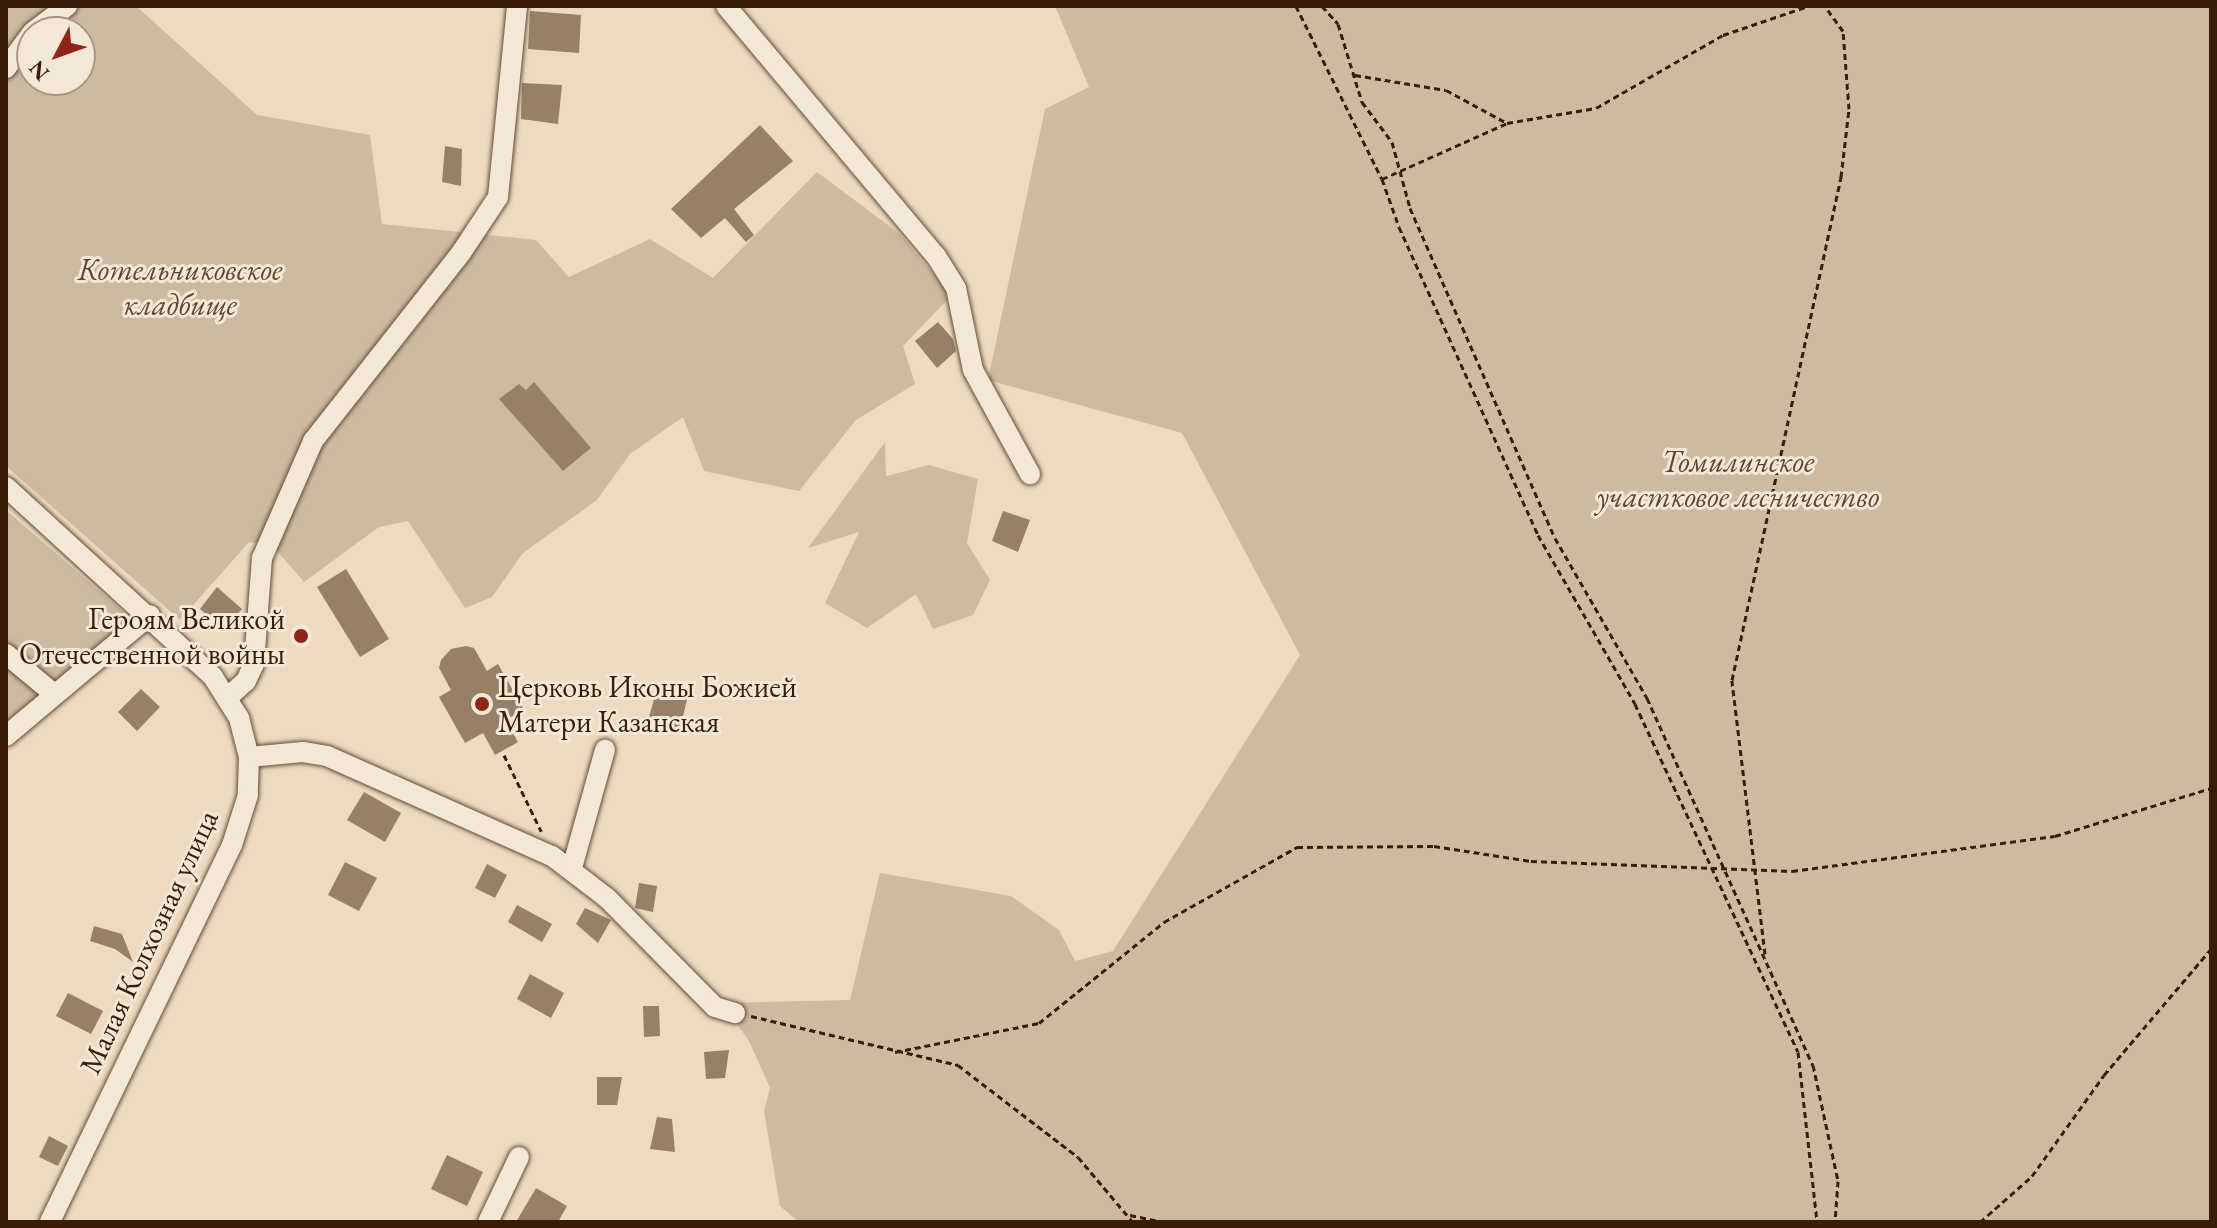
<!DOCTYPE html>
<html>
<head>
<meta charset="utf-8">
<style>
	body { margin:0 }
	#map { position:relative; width:2217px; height:1228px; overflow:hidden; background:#eddac0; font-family:"EB Garamond",serif }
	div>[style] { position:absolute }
	.green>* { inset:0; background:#cebaa1 }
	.building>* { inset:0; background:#977f68 }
	.path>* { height:3px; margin-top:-1.5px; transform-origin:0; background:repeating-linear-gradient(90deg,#391d09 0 6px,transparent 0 10px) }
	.roads { filter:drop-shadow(0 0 2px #664c37) drop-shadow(0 0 2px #664c37) }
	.minor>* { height:20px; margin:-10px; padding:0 10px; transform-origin:10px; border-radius:10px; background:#f3e7d6 }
	.dots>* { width:22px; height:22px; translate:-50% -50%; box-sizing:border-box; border:4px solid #f3e7d6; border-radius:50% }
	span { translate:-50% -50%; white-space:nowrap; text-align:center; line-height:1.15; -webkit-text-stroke:6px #f3e7d6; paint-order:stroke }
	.park-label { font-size:30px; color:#5e442f; font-style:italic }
	.poi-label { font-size:30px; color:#391d09 }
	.right { translate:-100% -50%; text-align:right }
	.left { translate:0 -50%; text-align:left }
	.street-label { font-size:30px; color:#391d09 }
	.frame { position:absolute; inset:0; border:8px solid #391d09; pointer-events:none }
	.north { position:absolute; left:16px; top:16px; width:80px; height:80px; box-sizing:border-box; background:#f3e7d6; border:2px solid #a99684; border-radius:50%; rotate:229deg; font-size:22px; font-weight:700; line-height:32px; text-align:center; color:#391d09 }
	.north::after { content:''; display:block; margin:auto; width:28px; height:36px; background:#8f2418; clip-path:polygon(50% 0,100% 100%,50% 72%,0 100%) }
</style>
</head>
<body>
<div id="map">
	<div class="green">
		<div style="clip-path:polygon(evenodd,6px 6px,136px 6px,257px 115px,370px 135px,382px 224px,536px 240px,569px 277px,650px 239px,713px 278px,817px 172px,900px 234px,951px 296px,903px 346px,915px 384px,856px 420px,799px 491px,704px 471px,683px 417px,630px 454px,597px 500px,523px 553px,492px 597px,465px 608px,408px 521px,379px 527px,304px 582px,272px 545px,249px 542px,180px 620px,6px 466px,6px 6px,32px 32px,80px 32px,80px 80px,32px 80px,32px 32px)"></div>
		<div style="clip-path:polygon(1055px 6px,2211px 6px,2211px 1222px,799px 1222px,780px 1206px,764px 1111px,770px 1088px,749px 1041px,722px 1003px,850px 1000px,880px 873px,1011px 896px,1059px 930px,1075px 961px,1113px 951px,1300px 655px,1182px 433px,988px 380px,1045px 109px,1089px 87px)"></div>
		<div style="clip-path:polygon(885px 442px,886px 476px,929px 465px,978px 479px,967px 543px,990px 580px,973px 615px,933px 629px,916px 594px,867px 628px,825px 603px,859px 532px,808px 548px)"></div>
		<div style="clip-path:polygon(6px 510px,128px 616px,123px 631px,6px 729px)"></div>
	</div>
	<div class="building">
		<div style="clip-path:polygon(530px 11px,581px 15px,579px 53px,528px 49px)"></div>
		<div style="clip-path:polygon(522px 83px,562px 85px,558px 124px,521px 119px)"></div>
		<div style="clip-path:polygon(760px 125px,793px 161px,734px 209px,754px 235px,746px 242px,725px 218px,701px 238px,671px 209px)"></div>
		<div style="clip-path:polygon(445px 146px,462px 149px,461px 186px,442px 182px)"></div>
		<div style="clip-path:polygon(938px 322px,953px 339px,956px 351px,937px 368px,915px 341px)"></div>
		<div style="clip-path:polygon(534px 382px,591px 448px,563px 471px,499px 399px,519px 384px,526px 390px)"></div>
		<div style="clip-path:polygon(1003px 511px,1030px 520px,1018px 552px,992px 541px)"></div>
		<div style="clip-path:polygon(346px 569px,389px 639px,360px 657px,317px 587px)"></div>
		<div style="clip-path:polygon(217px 587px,242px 609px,224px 630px,200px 609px)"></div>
		<div style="clip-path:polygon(466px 646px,474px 648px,487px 671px,498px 664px,524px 710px,505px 720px,518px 742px,495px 755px,483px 733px,465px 743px,439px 697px,451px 690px,439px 668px,441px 660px,451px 649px)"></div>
		<div style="clip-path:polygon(657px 688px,688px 695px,680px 729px,648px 721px)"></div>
		<div style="clip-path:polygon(141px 689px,160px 707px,137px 731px,118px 712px)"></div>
		<div style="clip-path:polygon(364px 792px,401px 813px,385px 842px,347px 820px)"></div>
		<div style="clip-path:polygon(345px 862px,377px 878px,359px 911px,328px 895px)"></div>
		<div style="clip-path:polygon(487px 864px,507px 875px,495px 898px,475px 888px)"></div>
		<div style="clip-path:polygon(639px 883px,657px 886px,653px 912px,635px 908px)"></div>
		<div style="clip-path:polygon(517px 905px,552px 924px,542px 942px,508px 922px)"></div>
		<div style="clip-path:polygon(585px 908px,611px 920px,598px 943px,576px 924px)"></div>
		<div style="clip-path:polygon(94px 926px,122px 934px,133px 962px,115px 949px,90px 941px)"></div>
		<div style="clip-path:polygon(530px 974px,564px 993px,551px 1018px,517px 999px)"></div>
		<div style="clip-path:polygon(68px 993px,103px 1011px,91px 1034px,56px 1016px)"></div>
		<div style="clip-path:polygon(643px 1006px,659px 1006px,660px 1036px,644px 1037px)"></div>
		<div style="clip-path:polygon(729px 1050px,725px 1078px,706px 1079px,704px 1052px)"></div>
		<div style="clip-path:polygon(597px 1077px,622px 1077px,617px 1105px,597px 1105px)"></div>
		<div style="clip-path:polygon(657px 1117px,672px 1119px,675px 1152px,650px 1149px)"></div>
		<div style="clip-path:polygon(49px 1136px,68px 1146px,58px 1166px,39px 1157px)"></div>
		<div style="clip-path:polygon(447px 1155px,483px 1172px,467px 1206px,431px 1189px)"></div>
		<div style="clip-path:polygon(536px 1188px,567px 1206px,558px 1222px,516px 1222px)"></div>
	</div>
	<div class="path">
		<div style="left:1296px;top:6px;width:193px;rotate:63.6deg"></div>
		<div style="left:1382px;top:179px;width:51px;rotate:70.5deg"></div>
		<div style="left:1399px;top:227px;width:338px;rotate:65.7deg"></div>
		<div style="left:1538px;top:535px;width:195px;rotate:60.1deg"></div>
		<div style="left:1635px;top:704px;width:384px;rotate:64.9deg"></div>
		<div style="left:1798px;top:1052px;width:171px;rotate:83.6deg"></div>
		<div style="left:1322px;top:6px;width:24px;rotate:48deg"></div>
		<div style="left:1338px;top:24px;width:82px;rotate:72.9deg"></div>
		<div style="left:1362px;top:102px;width:50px;rotate:53.1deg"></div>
		<div style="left:1392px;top:142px;width:68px;rotate:74.7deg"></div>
		<div style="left:1410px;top:208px;width:360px;rotate:66.3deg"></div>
		<div style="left:1555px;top:538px;width:185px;rotate:60.1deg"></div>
		<div style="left:1647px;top:698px;width:403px;rotate:65.7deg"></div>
		<div style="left:1813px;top:1065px;width:119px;rotate:77.8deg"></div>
		<div style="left:1838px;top:1181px;width:41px;rotate:94.2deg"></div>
		<div style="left:1355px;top:75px;width:92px;rotate:9.4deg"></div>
		<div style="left:1446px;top:90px;width:69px;rotate:28.4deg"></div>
		<div style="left:1382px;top:179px;width:137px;rotate:-24.1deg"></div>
		<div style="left:1507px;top:123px;width:90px;rotate:-9.6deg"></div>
		<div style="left:1596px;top:108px;width:146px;rotate:-29.9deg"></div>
		<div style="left:1723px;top:35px;width:90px;rotate:-18.8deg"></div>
		<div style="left:504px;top:755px;width:85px;rotate:64deg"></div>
		<div style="left:1765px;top:954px;width:276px;rotate:-96.9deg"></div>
		<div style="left:1732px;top:680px;width:515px;rotate:-77.77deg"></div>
		<div style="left:1841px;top:177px;width:68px;rotate:-83.3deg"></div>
		<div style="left:1849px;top:109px;width:78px;rotate:-94.4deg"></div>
		<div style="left:1843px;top:31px;width:31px;rotate:-126deg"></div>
		<div style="left:751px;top:1016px;width:213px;rotate:13.3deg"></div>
		<div style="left:958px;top:1065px;width:151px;rotate:37.5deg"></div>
		<div style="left:1078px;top:1157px;width:85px;rotate:49.8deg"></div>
		<div style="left:895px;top:1052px;width:147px;rotate:-11.4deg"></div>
		<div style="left:1039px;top:1023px;width:161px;rotate:-38.9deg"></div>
		<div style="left:1164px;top:922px;width:153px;rotate:-29.4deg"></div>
		<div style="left:1297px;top:847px;width:137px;rotate:-0.4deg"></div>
		<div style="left:1434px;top:846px;width:98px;rotate:8.8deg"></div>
		<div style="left:1531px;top:861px;width:261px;rotate:2.2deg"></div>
		<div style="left:1792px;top:871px;width:265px;rotate:-7.6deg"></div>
		<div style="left:2055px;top:836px;width:163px;rotate:-17.1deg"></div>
		<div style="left:1130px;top:1215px;width:34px;rotate:12deg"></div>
		<div style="left:1980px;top:1222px;width:69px;rotate:-41.5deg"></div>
		<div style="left:2032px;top:1176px;width:124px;rotate:-54.5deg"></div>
		<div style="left:2104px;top:1075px;width:165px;rotate:-49.7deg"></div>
	</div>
	<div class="roads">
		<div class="minor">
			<div style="left:726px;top:6px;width:326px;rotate:50deg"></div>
			<div style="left:936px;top:256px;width:38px;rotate:58deg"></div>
			<div style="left:956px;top:288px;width:84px;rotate:78.3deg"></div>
			<div style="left:973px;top:370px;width:119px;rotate:61.3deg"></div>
			<div style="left:33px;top:32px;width:43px;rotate:-37.4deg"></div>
			<div style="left:6px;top:68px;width:44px;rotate:-53.4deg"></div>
			<div style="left:6px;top:487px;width:281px;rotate:42.5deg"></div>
			<div style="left:213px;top:677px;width:49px;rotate:57.6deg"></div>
			<div style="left:239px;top:718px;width:40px;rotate:75.6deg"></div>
			<div style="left:249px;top:757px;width:38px;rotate:92deg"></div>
			<div style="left:248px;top:795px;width:52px;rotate:107.7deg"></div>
			<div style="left:232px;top:845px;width:419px;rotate:115.8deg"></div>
			<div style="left:6px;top:654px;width:62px;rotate:39.8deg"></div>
			<div style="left:227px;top:698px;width:25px;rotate:-42deg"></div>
			<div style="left:246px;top:681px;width:19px;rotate:-65deg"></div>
			<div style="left:254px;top:664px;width:106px;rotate:-85.7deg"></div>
			<div style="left:262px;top:558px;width:128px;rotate:-66.4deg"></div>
			<div style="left:313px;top:441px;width:239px;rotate:-51.8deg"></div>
			<div style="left:461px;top:253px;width:67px;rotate:-56.5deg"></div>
			<div style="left:498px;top:197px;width:192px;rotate:-84.3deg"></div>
			<div style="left:6px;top:736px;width:188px;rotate:-40deg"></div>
			<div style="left:249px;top:757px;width:54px;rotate:-5.3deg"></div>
			<div style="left:303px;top:752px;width:24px;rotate:9deg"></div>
			<div style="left:327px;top:756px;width:246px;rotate:24deg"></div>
			<div style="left:552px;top:856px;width:69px;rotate:37.4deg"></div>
			<div style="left:607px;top:898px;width:153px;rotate:45.3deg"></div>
			<div style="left:715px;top:1007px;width:21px;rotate:17deg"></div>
			<div style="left:572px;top:868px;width:123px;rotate:-74.4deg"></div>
			<div style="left:488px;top:1222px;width:72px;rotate:-64.5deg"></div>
		</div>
	</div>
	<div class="dots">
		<div style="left:301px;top:636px;background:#8f2418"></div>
		<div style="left:482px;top:704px;background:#8f2418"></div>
	</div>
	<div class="park-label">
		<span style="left:180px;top:287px">Котельниковское<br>кладбище</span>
		<span style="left:1738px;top:479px">Томилинское<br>участковое лесничество</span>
	</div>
	<div class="poi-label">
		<span class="right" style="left:285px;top:636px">Героям Великой<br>Отечественной войны</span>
		<span class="left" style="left:498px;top:704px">Церковь Иконы Божией<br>Матери Казанская</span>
	</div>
	<div class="street-label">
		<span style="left:149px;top:942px;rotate:-65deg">Малая Колхозная улица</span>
	</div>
	<div class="frame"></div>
	<div class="north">N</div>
</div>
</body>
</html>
